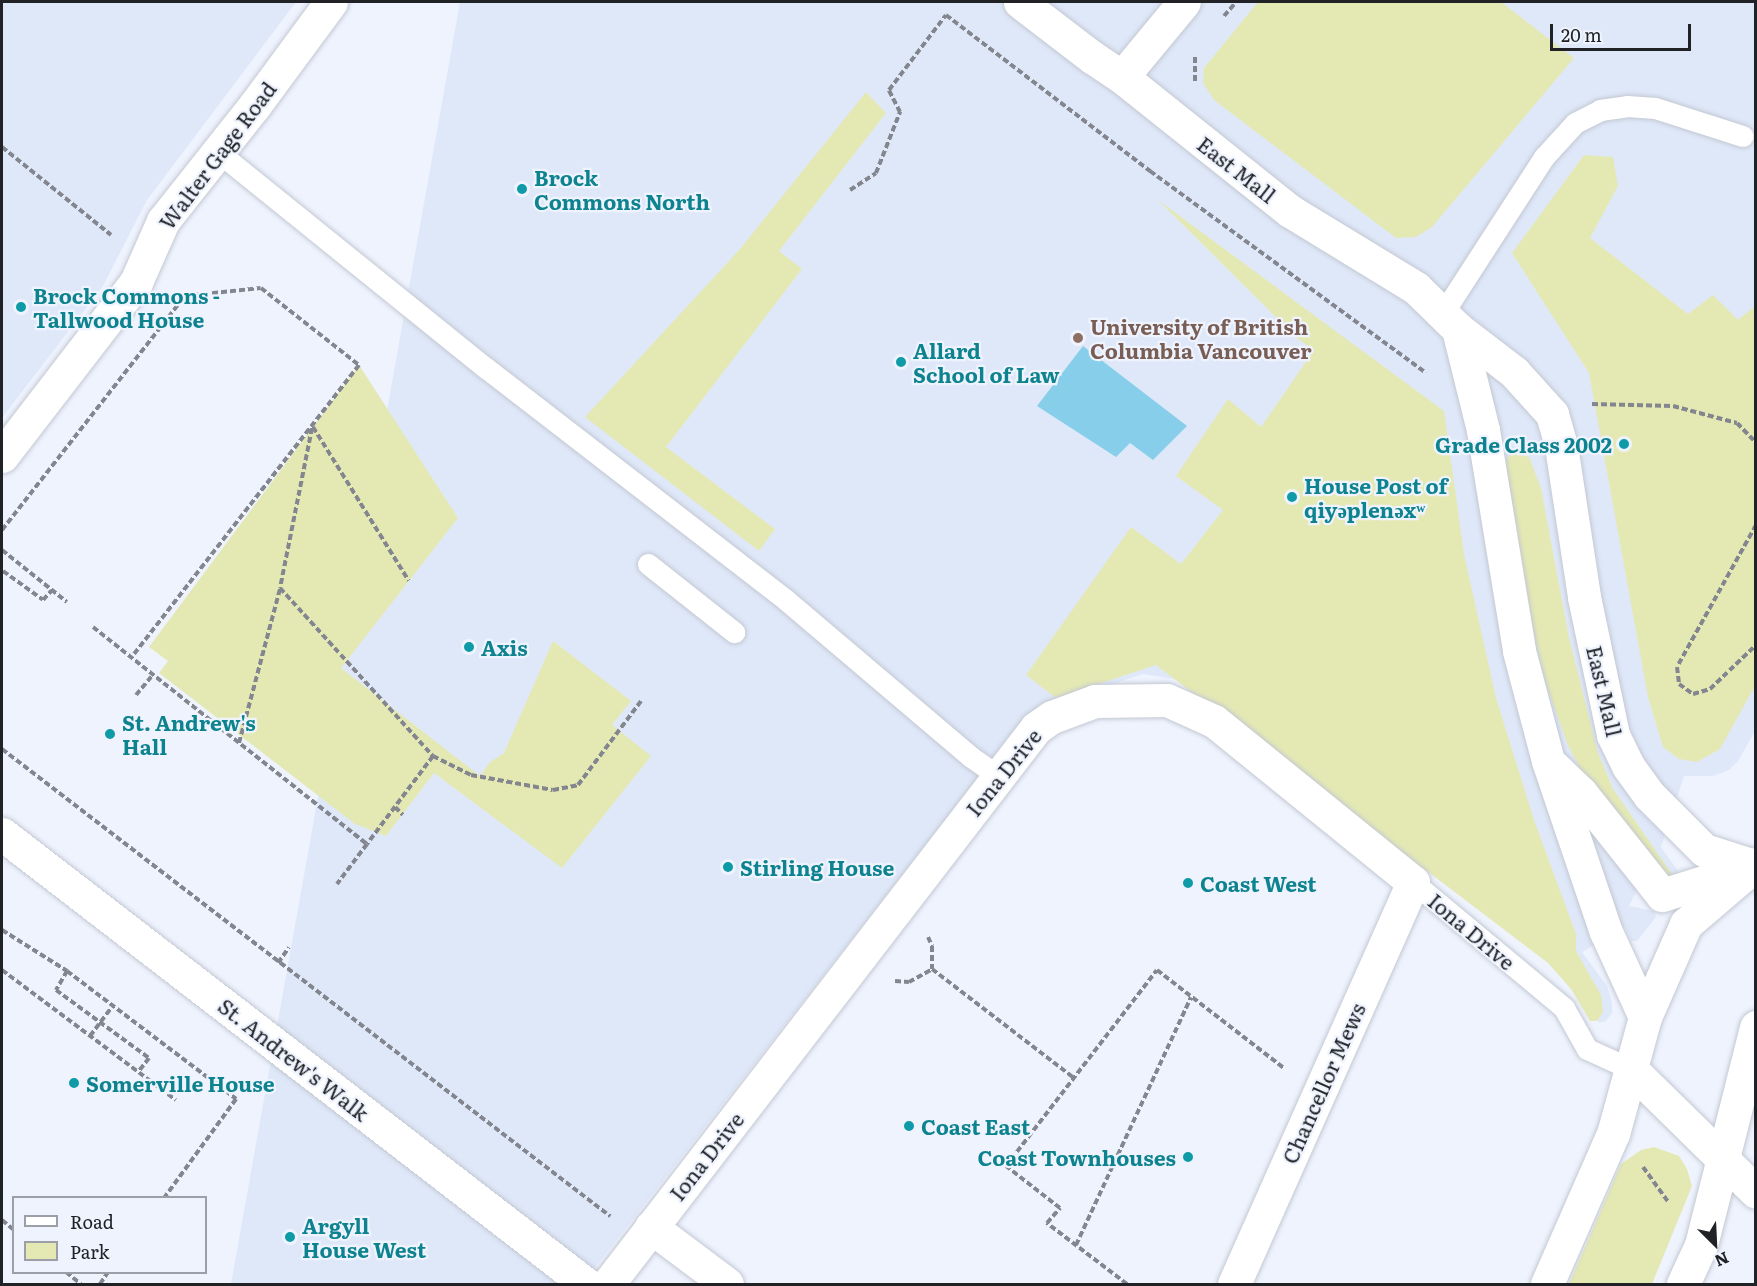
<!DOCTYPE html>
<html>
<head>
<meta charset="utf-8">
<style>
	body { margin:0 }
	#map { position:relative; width:1757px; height:1286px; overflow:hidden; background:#eef3fe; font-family:Literata,serif }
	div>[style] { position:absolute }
	.built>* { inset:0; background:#dfe8f9 }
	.green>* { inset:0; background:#e4e9b4 }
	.water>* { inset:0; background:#86ceea }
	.path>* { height:4px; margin-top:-2px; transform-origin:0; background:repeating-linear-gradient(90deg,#83868e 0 6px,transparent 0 9px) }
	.roads { filter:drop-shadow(0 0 2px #c3c8d2) drop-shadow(0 0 2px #c3c8d2) }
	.service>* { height:21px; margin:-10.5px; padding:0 10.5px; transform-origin:10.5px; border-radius:10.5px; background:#fff }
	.minor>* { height:33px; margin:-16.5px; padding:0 16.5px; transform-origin:16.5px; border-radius:16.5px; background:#fff }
	.tertiary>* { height:33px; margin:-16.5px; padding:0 16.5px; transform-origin:16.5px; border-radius:16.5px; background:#fff }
	.dots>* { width:16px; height:16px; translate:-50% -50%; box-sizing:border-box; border:3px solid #eef3fe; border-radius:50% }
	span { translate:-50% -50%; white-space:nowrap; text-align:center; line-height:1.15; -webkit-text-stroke:4.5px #eef3fe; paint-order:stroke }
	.street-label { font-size:21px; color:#202226 }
	.culture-label { font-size:21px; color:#0d838f; font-weight:700 }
	.left { translate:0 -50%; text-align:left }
	.right { translate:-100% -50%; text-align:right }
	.education-label { font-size:21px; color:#785e54; font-weight:700 }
	.frame { position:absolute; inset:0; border:3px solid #202226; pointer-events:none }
	.legend { position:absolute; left:12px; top:1196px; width:195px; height:78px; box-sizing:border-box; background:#eef3fe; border:2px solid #9c9fa8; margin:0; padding:8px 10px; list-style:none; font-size:18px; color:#202226 }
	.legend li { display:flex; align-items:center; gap:12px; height:30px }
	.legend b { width:30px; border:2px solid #9c9fa8 }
	.north { position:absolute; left:1685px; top:1214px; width:60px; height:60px; -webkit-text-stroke:4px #eef3fe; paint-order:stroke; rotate:156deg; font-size:16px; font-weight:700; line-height:24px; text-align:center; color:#202226 }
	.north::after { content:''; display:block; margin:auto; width:21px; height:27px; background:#202226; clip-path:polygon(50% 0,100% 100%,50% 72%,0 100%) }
	.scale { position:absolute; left:1550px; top:24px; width:141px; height:27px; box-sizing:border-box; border:3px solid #202226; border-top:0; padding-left:8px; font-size:18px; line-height:21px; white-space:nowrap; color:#202226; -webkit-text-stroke:4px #eef3fe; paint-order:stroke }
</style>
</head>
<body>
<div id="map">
	<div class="built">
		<div style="clip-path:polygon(2px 2px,296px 2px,147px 200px,103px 286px,2px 418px)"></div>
		<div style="clip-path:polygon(460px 2px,1755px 2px,1755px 731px,1738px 761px,1729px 770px,1713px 776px,1684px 776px,1661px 847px,1680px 874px,1676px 880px,1653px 858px,1629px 906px,1654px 911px,1656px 917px,1637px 941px,1631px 941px,1625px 927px,1582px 952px,1607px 986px,1612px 1003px,1612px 1013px,1606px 1021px,1599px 1023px,1569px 977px,1182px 680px,1143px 674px,1094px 690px,976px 780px,582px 1284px,231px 1284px)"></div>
	</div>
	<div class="green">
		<div style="clip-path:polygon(1258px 2px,1501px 2px,1574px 58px,1432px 227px,1416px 237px,1396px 238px,1214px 100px,1203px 83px,1204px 68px)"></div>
		<div style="clip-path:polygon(866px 92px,886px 113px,779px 251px,802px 269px,666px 447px,775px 529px,759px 551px,585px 417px,740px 249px)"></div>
		<div style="clip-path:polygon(1584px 155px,1613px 157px,1618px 186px,1590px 238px,1688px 314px,1713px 295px,1738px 320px,1755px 306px,1755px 686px,1720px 749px,1697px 762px,1679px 759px,1663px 747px,1648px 697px,1589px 373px,1512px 253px)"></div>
		<div style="clip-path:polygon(1158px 200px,1444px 411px,1464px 554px,1496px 698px,1534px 820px,1576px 934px,1576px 951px,1601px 995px,1603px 1012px,1597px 1021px,1590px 1021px,1571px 989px,1548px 963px,1156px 665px,1056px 698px,1026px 675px,1131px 527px,1181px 564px,1223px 510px,1176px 476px,1228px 399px,1261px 427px,1314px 350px,1298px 339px)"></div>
		<div style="clip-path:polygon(359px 365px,458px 518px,341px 668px,480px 776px,490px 762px,504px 753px,553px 641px,631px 701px,612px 725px,651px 756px,562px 868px,434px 773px,386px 836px,355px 824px,159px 673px,168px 661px,149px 647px)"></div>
		<div style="clip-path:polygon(1511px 453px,1529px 457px,1541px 488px,1569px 638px,1598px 753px,1613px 789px,1672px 874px,1670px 880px,1582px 773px,1567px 743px,1546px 684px,1526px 600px,1504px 464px)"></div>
		<div style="clip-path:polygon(1654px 1147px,1679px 1156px,1687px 1169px,1692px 1186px,1652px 1284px,1569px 1284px,1621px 1164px,1641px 1150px)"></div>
	</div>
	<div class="water">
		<div style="clip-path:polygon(1083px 346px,1187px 426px,1153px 460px,1130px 443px,1116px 457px,1037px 406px)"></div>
	</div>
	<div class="path">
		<div style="left:1224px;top:16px;width:18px;rotate:-49deg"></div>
		<div style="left:1195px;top:81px;width:25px;rotate:-90deg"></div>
		<div style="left:2px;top:147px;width:140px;rotate:38.9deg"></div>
		<div style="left:850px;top:190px;width:31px;rotate:-33deg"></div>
		<div style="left:876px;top:173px;width:66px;rotate:-68.5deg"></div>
		<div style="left:900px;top:112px;width:25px;rotate:-117deg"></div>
		<div style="left:889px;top:90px;width:94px;rotate:-52.8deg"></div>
		<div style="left:946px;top:15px;width:257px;rotate:37.4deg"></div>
		<div style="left:1150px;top:171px;width:342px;rotate:36.2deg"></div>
		<div style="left:1592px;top:404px;width:81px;rotate:1.4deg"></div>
		<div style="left:1673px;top:406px;width:66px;rotate:14.9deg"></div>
		<div style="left:1737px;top:423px;width:28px;rotate:46deg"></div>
		<div style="left:313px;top:427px;width:181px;rotate:58.1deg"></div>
		<div style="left:312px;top:428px;width:163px;rotate:101.3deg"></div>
		<div style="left:280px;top:588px;width:227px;rotate:47.7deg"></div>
		<div style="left:433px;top:756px;width:110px;rotate:126.9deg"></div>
		<div style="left:1756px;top:525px;width:162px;rotate:119.1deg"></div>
		<div style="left:1677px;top:667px;width:17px;rotate:83deg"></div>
		<div style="left:1679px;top:684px;width:17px;rotate:36deg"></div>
		<div style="left:1693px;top:694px;width:18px;rotate:-16deg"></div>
		<div style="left:1710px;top:689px;width:64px;rotate:-43.7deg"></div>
		<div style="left:2px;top:530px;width:297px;rotate:-52deg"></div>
		<div style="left:185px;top:296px;width:76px;rotate:-6deg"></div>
		<div style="left:261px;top:288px;width:125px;rotate:38.2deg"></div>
		<div style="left:359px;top:365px;width:371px;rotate:127.9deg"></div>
		<div style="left:2px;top:550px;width:83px;rotate:38.7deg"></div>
		<div style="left:2px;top:573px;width:2px;rotate:-63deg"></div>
		<div style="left:3px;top:571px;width:49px;rotate:35.9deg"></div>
		<div style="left:43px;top:600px;width:13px;rotate:-48deg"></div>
		<div style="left:93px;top:627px;width:350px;rotate:38.4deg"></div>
		<div style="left:367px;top:844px;width:50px;rotate:126.9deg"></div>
		<div style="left:136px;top:695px;width:26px;rotate:-50deg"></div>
		<div style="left:239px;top:743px;width:159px;rotate:-75.1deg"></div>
		<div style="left:2px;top:749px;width:767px;rotate:37.53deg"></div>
		<div style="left:433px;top:756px;width:42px;rotate:26.6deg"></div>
		<div style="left:471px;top:775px;width:83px;rotate:10.4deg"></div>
		<div style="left:553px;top:790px;width:25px;rotate:-11deg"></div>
		<div style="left:578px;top:785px;width:105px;rotate:-53.1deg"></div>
		<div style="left:395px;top:807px;width:11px;rotate:45deg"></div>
		<div style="left:2px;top:930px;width:77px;rotate:32.2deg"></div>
		<div style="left:67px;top:971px;width:212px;rotate:37.1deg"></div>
		<div style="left:236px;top:1099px;width:122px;rotate:126deg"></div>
		<div style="left:928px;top:937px;width:10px;rotate:66deg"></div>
		<div style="left:932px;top:946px;width:23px;rotate:90deg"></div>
		<div style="left:932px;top:969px;width:179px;rotate:37.5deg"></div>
		<div style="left:278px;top:963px;width:19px;rotate:-55deg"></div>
		<div style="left:2px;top:970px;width:217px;rotate:36.8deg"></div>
		<div style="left:67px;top:971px;width:22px;rotate:120deg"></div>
		<div style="left:56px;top:990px;width:115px;rotate:36.2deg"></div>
		<div style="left:149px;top:1058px;width:18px;rotate:128deg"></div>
		<div style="left:895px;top:981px;width:14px;rotate:4deg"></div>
		<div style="left:909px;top:982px;width:26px;rotate:-29deg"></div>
		<div style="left:90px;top:1036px;width:39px;rotate:-53deg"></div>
		<div style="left:1643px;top:1167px;width:44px;rotate:54.2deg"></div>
		<div style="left:2px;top:1220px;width:16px;rotate:40deg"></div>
		<div style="left:1076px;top:1245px;width:273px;rotate:-65.1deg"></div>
		<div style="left:66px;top:1272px;width:19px;rotate:39deg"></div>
		<div style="left:100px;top:1284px;width:14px;rotate:-56deg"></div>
		<div style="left:1127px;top:1284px;width:101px;rotate:-142.7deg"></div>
		<div style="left:1047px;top:1223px;width:20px;rotate:-49deg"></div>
		<div style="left:1060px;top:1208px;width:68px;rotate:-142.1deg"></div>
		<div style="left:1006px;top:1166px;width:247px;rotate:-52.4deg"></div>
		<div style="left:1157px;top:970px;width:160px;rotate:37.7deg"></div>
	</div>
	<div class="roads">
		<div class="service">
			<div style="left:218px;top:152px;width:344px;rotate:38.9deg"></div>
			<div style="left:486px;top:368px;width:379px;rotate:37.7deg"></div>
			<div style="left:786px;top:600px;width:243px;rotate:40.3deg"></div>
			<div style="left:971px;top:757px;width:33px;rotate:35deg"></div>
			<div style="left:1443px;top:313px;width:186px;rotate:-57.1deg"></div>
			<div style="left:1544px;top:157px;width:46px;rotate:-47.6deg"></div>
			<div style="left:1575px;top:123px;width:28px;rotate:-27deg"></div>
			<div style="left:1600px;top:110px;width:27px;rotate:-8deg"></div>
			<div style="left:1627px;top:106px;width:28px;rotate:4deg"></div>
			<div style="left:1655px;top:108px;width:92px;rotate:17.7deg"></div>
			<div style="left:648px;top:564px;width:110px;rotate:38.3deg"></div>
			<div style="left:1413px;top:882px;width:197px;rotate:39.8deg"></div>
			<div style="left:1564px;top:1008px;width:47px;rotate:60.7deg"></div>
			<div style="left:1587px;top:1049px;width:48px;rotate:24.4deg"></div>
		</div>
		<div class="minor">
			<div style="left:1020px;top:2px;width:91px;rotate:37.4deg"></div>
			<div style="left:1092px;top:57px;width:36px;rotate:34deg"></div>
			<div style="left:1122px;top:77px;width:215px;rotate:38.6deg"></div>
			<div style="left:1290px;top:211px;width:148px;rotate:31.4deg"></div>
			<div style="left:1416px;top:288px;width:59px;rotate:44.3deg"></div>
			<div style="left:1458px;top:329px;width:71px;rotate:37.5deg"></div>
			<div style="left:1514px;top:372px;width:57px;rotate:47.9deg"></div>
			<div style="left:1552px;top:414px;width:33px;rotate:74deg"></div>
			<div style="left:1561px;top:446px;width:153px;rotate:81.3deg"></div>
			<div style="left:1584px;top:597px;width:141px;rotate:78.1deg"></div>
			<div style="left:1613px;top:735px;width:34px;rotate:64deg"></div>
			<div style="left:1628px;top:766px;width:36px;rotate:54deg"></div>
			<div style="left:1649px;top:795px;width:78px;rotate:45deg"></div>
			<div style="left:1704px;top:850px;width:52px;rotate:17.7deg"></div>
			<div style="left:1122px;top:77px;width:97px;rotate:-50.4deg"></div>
			<div style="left:1458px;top:329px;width:104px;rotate:76.1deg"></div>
			<div style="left:1483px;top:430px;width:224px;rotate:80.7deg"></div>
			<div style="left:1519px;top:651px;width:114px;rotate:75.2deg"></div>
			<div style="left:1548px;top:761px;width:181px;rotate:71.3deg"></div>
			<div style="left:1606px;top:932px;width:94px;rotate:65.4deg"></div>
			<div style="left:2px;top:456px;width:220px;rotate:-52.4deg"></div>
			<div style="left:136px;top:282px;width:67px;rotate:-66.1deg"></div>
			<div style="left:163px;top:221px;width:148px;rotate:-51.6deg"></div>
			<div style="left:255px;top:105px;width:128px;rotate:-53.6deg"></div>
			<div style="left:1553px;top:766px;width:39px;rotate:44deg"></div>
			<div style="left:1581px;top:793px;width:130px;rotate:51.5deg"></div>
			<div style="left:1662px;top:895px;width:96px;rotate:-17.5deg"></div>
			<div style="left:2px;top:834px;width:737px;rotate:37.62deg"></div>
			<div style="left:651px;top:1227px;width:95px;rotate:36.9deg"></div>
			<div style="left:608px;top:1284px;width:702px;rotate:-52.41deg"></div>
			<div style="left:1036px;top:728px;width:19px;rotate:-35deg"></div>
			<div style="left:1052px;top:717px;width:46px;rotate:-20.4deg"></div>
			<div style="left:1095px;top:701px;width:72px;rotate:-0.8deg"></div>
			<div style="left:1167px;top:700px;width:51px;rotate:24.1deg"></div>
			<div style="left:1214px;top:721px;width:256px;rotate:39deg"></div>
			<div style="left:1413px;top:882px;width:440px;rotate:114deg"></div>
		</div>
		<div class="tertiary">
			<div style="left:1631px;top:1069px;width:175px;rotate:44.5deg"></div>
			<div style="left:1547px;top:1284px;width:164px;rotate:-66.3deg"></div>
			<div style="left:1613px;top:1134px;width:121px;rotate:-74.7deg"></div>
			<div style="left:1645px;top:1017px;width:102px;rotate:-66.2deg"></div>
			<div style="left:1686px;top:924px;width:92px;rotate:-40.6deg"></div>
			<div style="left:1683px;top:1284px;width:43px;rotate:-65.2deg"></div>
			<div style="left:1701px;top:1245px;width:225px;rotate:-75.8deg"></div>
		</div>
	</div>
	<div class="dots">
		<div style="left:522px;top:189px;background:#0f9aa8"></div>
		<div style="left:21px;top:307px;background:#0f9aa8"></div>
		<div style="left:1078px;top:338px;background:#8d6e63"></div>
		<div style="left:901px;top:362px;background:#0f9aa8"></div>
		<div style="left:1624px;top:444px;background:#0f9aa8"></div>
		<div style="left:1292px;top:497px;background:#0f9aa8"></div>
		<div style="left:469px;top:647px;background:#0f9aa8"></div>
		<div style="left:110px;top:734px;background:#0f9aa8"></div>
		<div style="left:728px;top:867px;background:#0f9aa8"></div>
		<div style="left:1188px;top:883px;background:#0f9aa8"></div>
		<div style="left:74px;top:1083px;background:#0f9aa8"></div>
		<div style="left:909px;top:1126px;background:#0f9aa8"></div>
		<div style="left:1188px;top:1157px;background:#0f9aa8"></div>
		<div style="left:290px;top:1237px;background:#0f9aa8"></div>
	</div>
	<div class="street-label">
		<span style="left:217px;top:155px;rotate:-53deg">Walter Gage Road</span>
		<span style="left:1237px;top:169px;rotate:38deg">East Mall</span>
		<span style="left:1605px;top:691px;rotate:77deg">East Mall</span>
		<span style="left:1003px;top:772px;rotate:-51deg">Iona Drive</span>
		<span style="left:1472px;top:931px;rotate:40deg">Iona Drive</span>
		<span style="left:294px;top:1059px;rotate:38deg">St. Andrew's Walk</span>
		<span style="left:1323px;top:1083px;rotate:-66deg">Chancellor Mews</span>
		<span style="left:706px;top:1156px;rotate:-52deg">Iona Drive</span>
	</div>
	<div class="culture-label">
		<span class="left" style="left:534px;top:189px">Brock<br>Commons North</span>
		<span class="left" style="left:33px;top:307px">Brock Commons -<br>Tallwood House</span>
		<span class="left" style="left:913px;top:362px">Allard<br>School of Law</span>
		<span class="right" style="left:1612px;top:444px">Grade Class 2002</span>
		<span class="left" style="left:1304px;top:497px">House Post of<br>qiyǝplenǝxʷ</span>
		<span class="left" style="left:481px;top:647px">Axis</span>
		<span class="left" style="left:122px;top:734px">St. Andrew's<br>Hall</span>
		<span class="left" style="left:740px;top:867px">Stirling House</span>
		<span class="left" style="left:1200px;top:883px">Coast West</span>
		<span class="left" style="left:86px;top:1083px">Somerville House</span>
		<span class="left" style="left:921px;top:1126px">Coast East</span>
		<span class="right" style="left:1176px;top:1157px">Coast Townhouses</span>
		<span class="left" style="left:302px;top:1237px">Argyll<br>House West</span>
	</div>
	<div class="education-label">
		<span class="left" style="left:1090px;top:338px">University of British<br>Columbia Vancouver</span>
	</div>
	<div class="frame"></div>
	<ul class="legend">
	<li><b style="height:8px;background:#fff"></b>Road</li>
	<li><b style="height:16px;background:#e4e9b4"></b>Park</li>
	</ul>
	<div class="north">N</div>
	<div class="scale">20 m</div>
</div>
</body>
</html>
